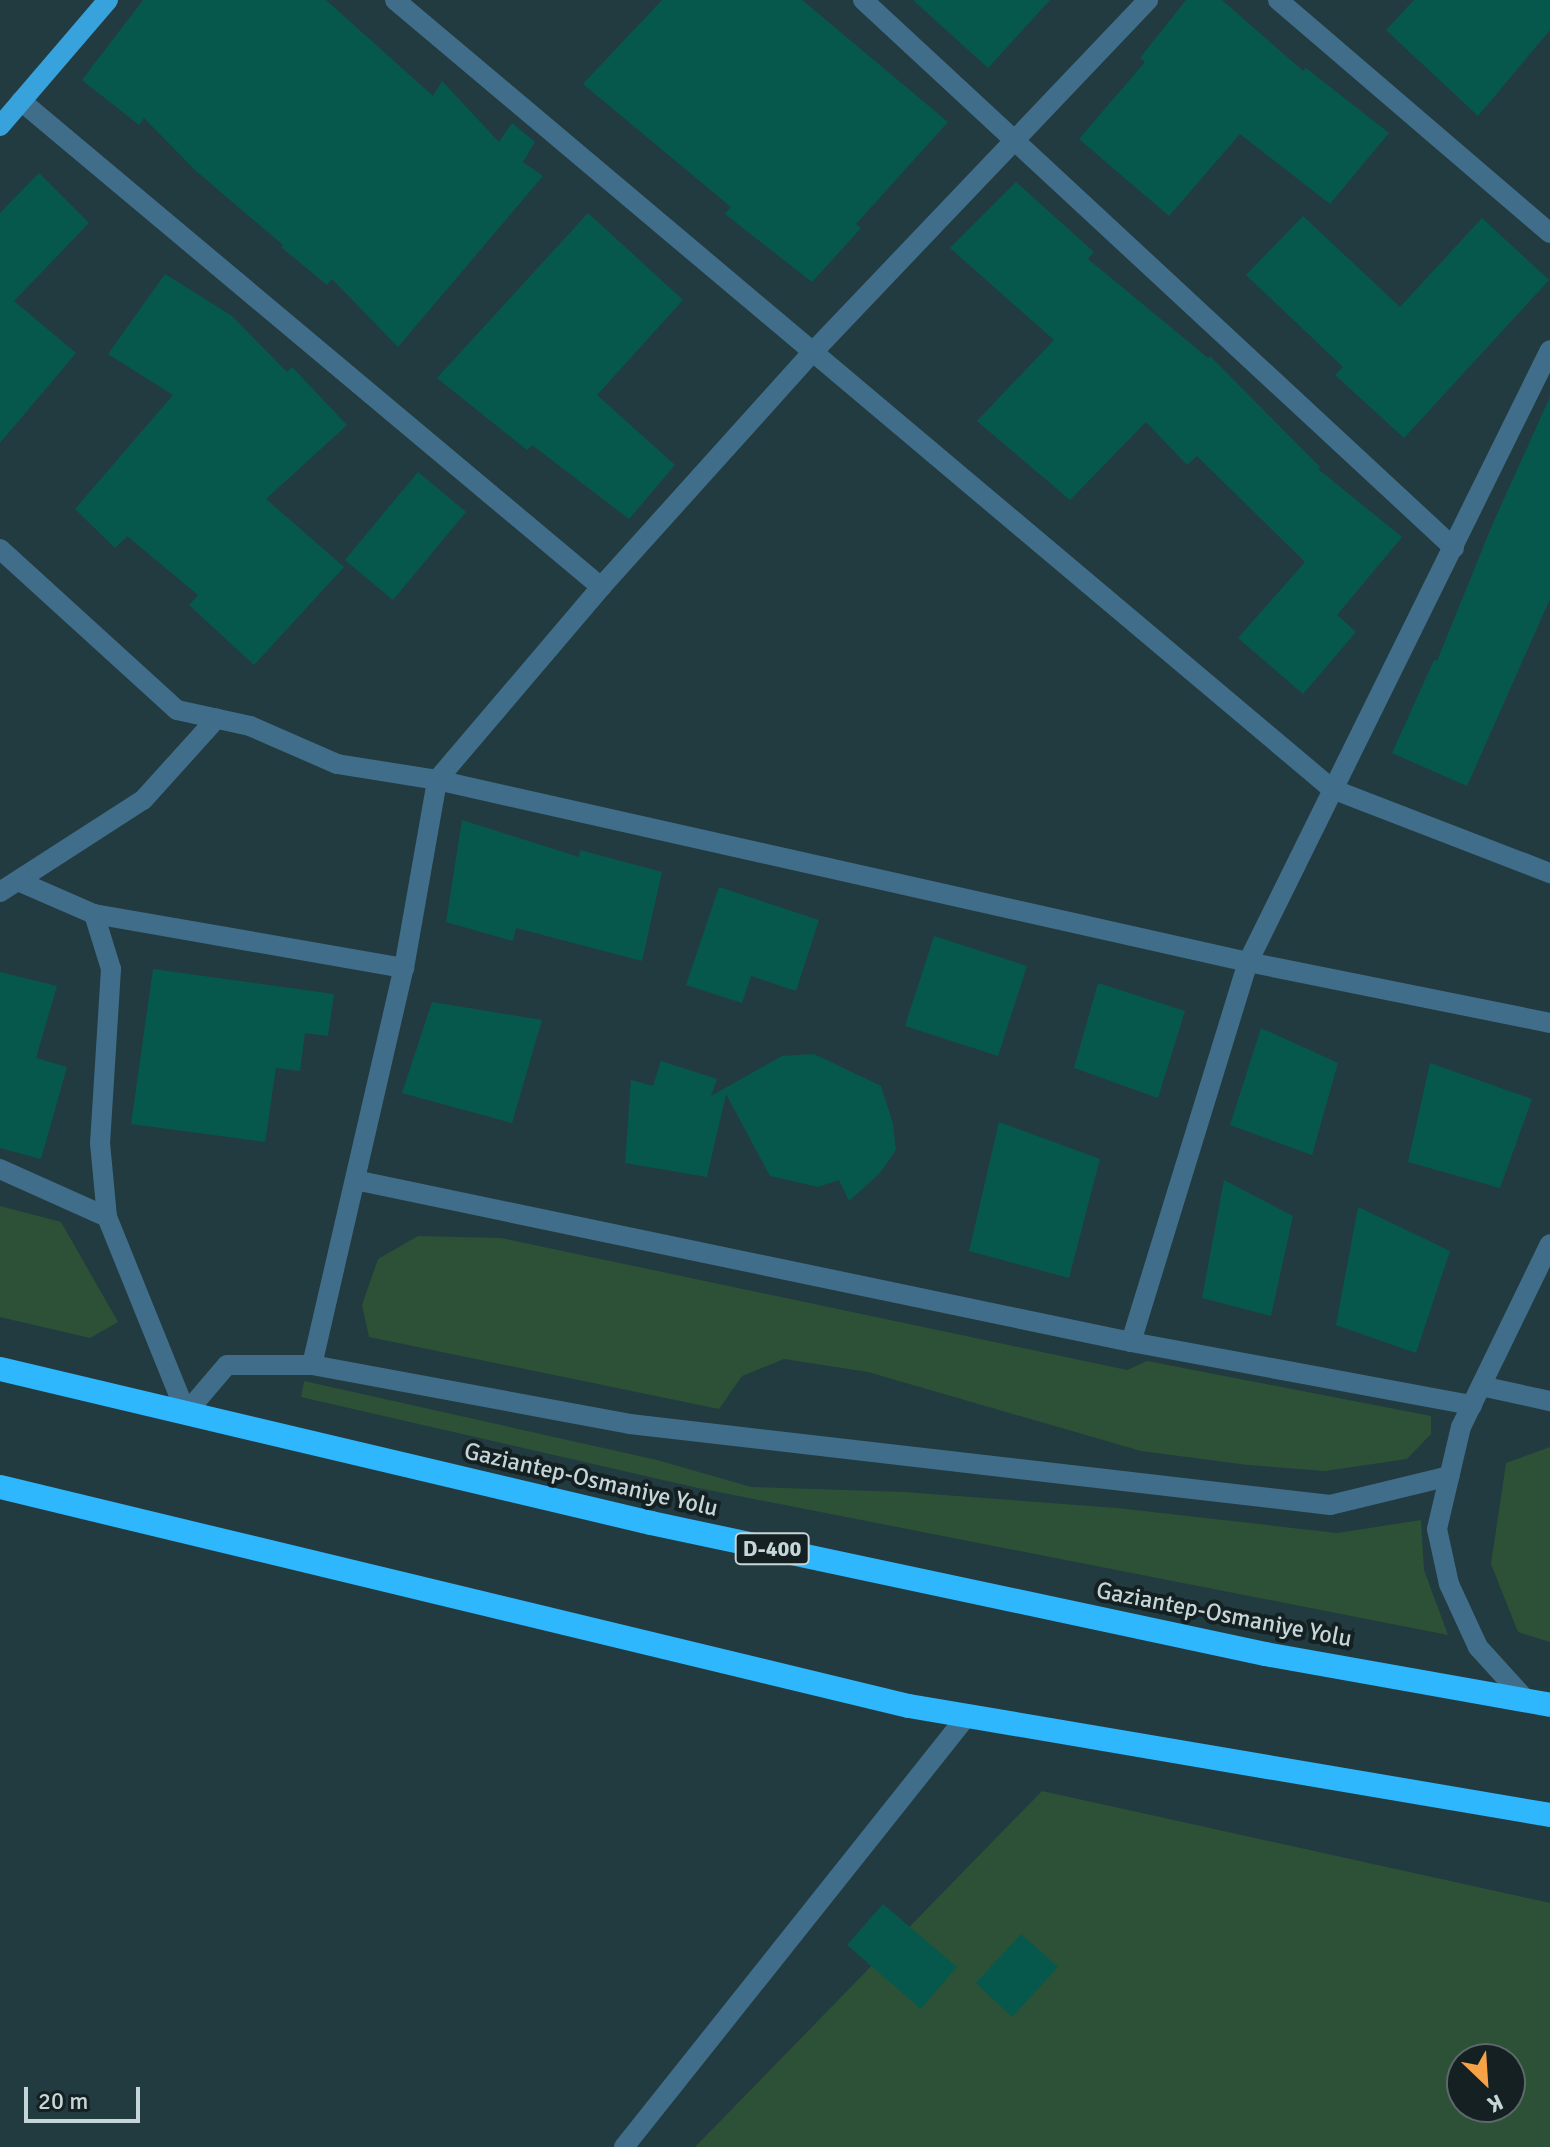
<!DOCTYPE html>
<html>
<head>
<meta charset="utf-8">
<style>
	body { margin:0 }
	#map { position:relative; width:1550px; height:2147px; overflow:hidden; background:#223b40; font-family:Signika,sans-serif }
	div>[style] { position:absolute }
	.green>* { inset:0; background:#2c5136 }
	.building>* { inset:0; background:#07584c }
	.minor>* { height:20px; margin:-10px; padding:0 10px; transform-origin:10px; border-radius:10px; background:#406e8a }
	.major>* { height:20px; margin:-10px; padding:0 10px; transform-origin:10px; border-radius:10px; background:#38a2dd }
	.highway>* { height:24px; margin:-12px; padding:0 12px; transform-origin:12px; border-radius:12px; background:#2eb7fd }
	span { translate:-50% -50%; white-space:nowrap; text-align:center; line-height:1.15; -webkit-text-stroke:8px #152022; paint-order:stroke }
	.shield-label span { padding:2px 6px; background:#152022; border:2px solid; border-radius:6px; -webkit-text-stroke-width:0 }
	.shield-label { font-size:22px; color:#c6d5d7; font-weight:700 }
	.street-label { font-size:24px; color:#c6d5d7 }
	.north { position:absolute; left:1446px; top:2043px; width:80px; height:80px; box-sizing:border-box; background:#152022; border:2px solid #5c686a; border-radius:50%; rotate:155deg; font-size:22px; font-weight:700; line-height:32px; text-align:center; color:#c6d5d7 }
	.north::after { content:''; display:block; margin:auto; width:28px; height:36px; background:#f6a247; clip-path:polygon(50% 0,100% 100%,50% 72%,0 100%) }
	.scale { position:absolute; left:24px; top:2087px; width:116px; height:36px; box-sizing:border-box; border:4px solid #c6d5d7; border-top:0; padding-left:10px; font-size:24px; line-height:28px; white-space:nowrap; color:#c6d5d7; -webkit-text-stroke:6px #152022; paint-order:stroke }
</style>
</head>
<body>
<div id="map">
	<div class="green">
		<div style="clip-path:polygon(0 1206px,61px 1222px,118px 1322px,90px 1338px,0 1317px)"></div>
		<div style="clip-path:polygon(418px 1236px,501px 1238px,1127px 1370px,1147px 1361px,1431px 1416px,1431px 1434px,1407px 1459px,1325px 1471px,1248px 1465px,1141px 1451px,868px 1372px,784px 1359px,742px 1376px,719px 1409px,369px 1337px,362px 1305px,378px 1259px)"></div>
		<div style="clip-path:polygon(304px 1381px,657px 1460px,751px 1487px,904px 1492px,1117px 1508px,1337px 1533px,1421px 1520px,1424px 1570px,1448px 1635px,698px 1488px,301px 1397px)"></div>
		<div style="clip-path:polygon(1550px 1447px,1550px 1642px,1518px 1632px,1491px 1564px,1506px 1463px)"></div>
		<div style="clip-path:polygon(evenodd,1042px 1791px,1550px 1903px,1550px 2147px,695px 2147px,1042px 1791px,1462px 2059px,1510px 2059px,1510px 2107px,1462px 2107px,1462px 2059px)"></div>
	</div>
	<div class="building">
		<div style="clip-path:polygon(143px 0,326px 0,433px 96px,442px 81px,499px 142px,512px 123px,535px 142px,523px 162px,543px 176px,398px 347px,332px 279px,327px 285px,281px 247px,283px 245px,196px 171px,144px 118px,139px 125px,82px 80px)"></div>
		<div style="clip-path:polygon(662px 0,802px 0,948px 122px,856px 224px,861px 228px,812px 282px,725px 214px,731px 207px,583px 84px)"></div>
		<div style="clip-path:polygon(913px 0,1050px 0,988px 68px)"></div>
		<div style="clip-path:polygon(1186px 0,1222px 0,1303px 71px,1306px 68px,1389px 133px,1330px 204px,1240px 134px,1169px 216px,1079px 139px,1145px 62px,1140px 58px)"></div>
		<div style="clip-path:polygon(1414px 0,1550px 0,1550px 30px,1478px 116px,1386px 30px)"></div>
		<div style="clip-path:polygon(39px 173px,89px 223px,14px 301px,76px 353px,0 443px,0 213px)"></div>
		<div style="clip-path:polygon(1016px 182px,1094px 252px,1088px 259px,1208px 358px,1210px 356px,1320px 467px,1318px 469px,1402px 537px,1337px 615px,1356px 632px,1303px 694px,1238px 638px,1305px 562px,1197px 456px,1187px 465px,1146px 422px,1070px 500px,977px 421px,1054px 340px,950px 248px)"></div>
		<div style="clip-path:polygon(588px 213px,683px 300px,597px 395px,675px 465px,629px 519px,532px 445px,527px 450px,437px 378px)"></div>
		<div style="clip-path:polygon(1303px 216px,1400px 307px,1482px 218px,1549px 280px,1404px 438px,1335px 375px,1343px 367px,1246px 275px)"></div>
		<div style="clip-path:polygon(165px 274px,232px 316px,287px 372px,292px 367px,347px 425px,266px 499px,344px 567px,254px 665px,189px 605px,198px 595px,127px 536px,115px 548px,75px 509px,173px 395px,108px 354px)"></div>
		<div style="clip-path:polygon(1550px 397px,1550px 599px,1467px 786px,1392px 753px,1434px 660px,1437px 661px,1493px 523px)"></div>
		<div style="clip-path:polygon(418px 472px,466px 512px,393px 600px,345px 560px)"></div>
		<div style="clip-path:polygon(462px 820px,579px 857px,580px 850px,662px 872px,642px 961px,516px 928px,513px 941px,446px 922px)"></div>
		<div style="clip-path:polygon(719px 887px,819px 920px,796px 991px,751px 976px,742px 1003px,686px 985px)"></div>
		<div style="clip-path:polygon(934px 936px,1027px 966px,998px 1056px,905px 1026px)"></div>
		<div style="clip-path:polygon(153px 969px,334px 994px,328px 1036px,305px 1033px,300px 1071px,276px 1068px,265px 1142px,131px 1124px)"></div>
		<div style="clip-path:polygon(0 972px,57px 986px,36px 1058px,67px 1067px,41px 1159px,0 1148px)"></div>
		<div style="clip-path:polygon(1098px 983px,1185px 1011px,1158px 1098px,1074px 1068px)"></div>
		<div style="clip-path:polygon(432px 1002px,542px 1020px,512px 1123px,402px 1093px)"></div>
		<div style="clip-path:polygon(1261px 1028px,1338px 1063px,1312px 1155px,1230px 1125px)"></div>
		<div style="clip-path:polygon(814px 1054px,881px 1086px,893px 1124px,896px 1150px,879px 1174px,849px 1201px,839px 1180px,818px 1187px,770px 1176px,726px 1094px,707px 1177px,625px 1163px,631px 1080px,653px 1086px,661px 1061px,717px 1079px,711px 1096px,782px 1056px)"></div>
		<div style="clip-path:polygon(1430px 1063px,1532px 1099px,1500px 1188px,1408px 1162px)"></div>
		<div style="clip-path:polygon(999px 1122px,1100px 1159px,1069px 1278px,969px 1251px)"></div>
		<div style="clip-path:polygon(1224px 1180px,1293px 1216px,1271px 1316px,1202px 1298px)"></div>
		<div style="clip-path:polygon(1358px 1207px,1450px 1251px,1416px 1353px,1336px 1325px)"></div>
		<div style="clip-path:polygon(883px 1904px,957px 1967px,921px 2009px,847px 1945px)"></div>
		<div style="clip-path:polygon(1021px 1934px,1058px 1967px,1012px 2017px,976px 1983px)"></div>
	</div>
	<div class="minor">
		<div style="left:395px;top:0;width:1225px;rotate:40.1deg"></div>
		<div style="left:1332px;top:789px;width:234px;rotate:21.1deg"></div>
		<div style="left:863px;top:0;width:806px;rotate:42.84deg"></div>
		<div style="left:1278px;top:0;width:358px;rotate:40.6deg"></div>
		<div style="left:21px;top:101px;width:757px;rotate:39.96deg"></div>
		<div style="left:0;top:549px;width:239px;rotate:42.3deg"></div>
		<div style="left:177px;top:710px;width:75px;rotate:12.4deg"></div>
		<div style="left:250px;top:726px;width:95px;rotate:23.6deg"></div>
		<div style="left:337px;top:764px;width:101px;rotate:9.1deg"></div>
		<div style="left:437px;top:780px;width:831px;rotate:12.65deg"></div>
		<div style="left:1248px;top:962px;width:308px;rotate:11.4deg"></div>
		<div style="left:18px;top:881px;width:83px;rotate:23.5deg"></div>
		<div style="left:94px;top:914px;width:315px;rotate:9.9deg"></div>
		<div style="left:0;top:892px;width:170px;rotate:-32.8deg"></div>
		<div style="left:143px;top:800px;width:110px;rotate:-47.9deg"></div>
		<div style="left:94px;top:914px;width:58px;rotate:72.8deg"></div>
		<div style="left:111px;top:969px;width:174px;rotate:93.6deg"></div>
		<div style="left:100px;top:1143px;width:74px;rotate:84.6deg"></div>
		<div style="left:0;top:1169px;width:117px;rotate:24.2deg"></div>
		<div style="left:107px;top:1217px;width:211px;rotate:68deg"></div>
		<div style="left:186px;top:1413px;width:63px;rotate:-49.5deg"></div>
		<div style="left:227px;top:1365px;width:85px"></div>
		<div style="left:312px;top:1365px;width:323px;rotate:10.5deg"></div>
		<div style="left:630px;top:1424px;width:705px;rotate:6.6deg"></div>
		<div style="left:1330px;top:1505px;width:123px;rotate:-13.6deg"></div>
		<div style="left:355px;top:1180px;width:793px;rotate:11.79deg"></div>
		<div style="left:1131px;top:1342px;width:347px;rotate:10.5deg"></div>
		<div style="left:1131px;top:1342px;width:398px;rotate:-72.9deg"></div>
		<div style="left:1248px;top:962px;width:682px;rotate:-63.74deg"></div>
		<div style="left:312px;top:1365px;width:408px;rotate:-77deg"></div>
		<div style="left:404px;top:968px;width:191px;rotate:-80deg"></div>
		<div style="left:437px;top:780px;width:253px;rotate:-49.6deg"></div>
		<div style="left:601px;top:587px;width:314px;rotate:-48deg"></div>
		<div style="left:811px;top:354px;width:489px;rotate:-46.4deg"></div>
		<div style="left:1481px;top:1386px;width:71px;rotate:12.3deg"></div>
		<div style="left:1527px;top:1701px;width:73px;rotate:-132.2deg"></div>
		<div style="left:1478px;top:1647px;width:69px;rotate:-114.7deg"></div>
		<div style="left:1449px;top:1584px;width:56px;rotate:-102.3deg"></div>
		<div style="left:1437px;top:1529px;width:105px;rotate:-76.8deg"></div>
		<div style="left:1461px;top:1427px;width:203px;rotate:-64.1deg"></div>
		<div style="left:624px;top:2147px;width:551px;rotate:-51.49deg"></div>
	</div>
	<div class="major">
		<div style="left:0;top:126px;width:166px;rotate:-49.4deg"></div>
	</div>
	<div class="highway">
		<div style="left:0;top:1369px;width:669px;rotate:13.31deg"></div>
		<div style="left:651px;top:1523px;width:628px;rotate:12.04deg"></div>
		<div style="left:1265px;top:1654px;width:290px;rotate:10.1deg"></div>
		<div style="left:0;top:1487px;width:935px;rotate:13.55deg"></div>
		<div style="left:909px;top:1706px;width:650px;rotate:9.65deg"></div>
	</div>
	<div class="shield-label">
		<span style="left:772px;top:1549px">D-400</span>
	</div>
	<div class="street-label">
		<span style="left:591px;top:1480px;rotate:13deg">Gaziantep-Osmaniye Yolu</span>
		<span style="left:1224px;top:1615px;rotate:11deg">Gaziantep-Osmaniye Yolu</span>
	</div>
	<div class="north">K</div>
	<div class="scale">20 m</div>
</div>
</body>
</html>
